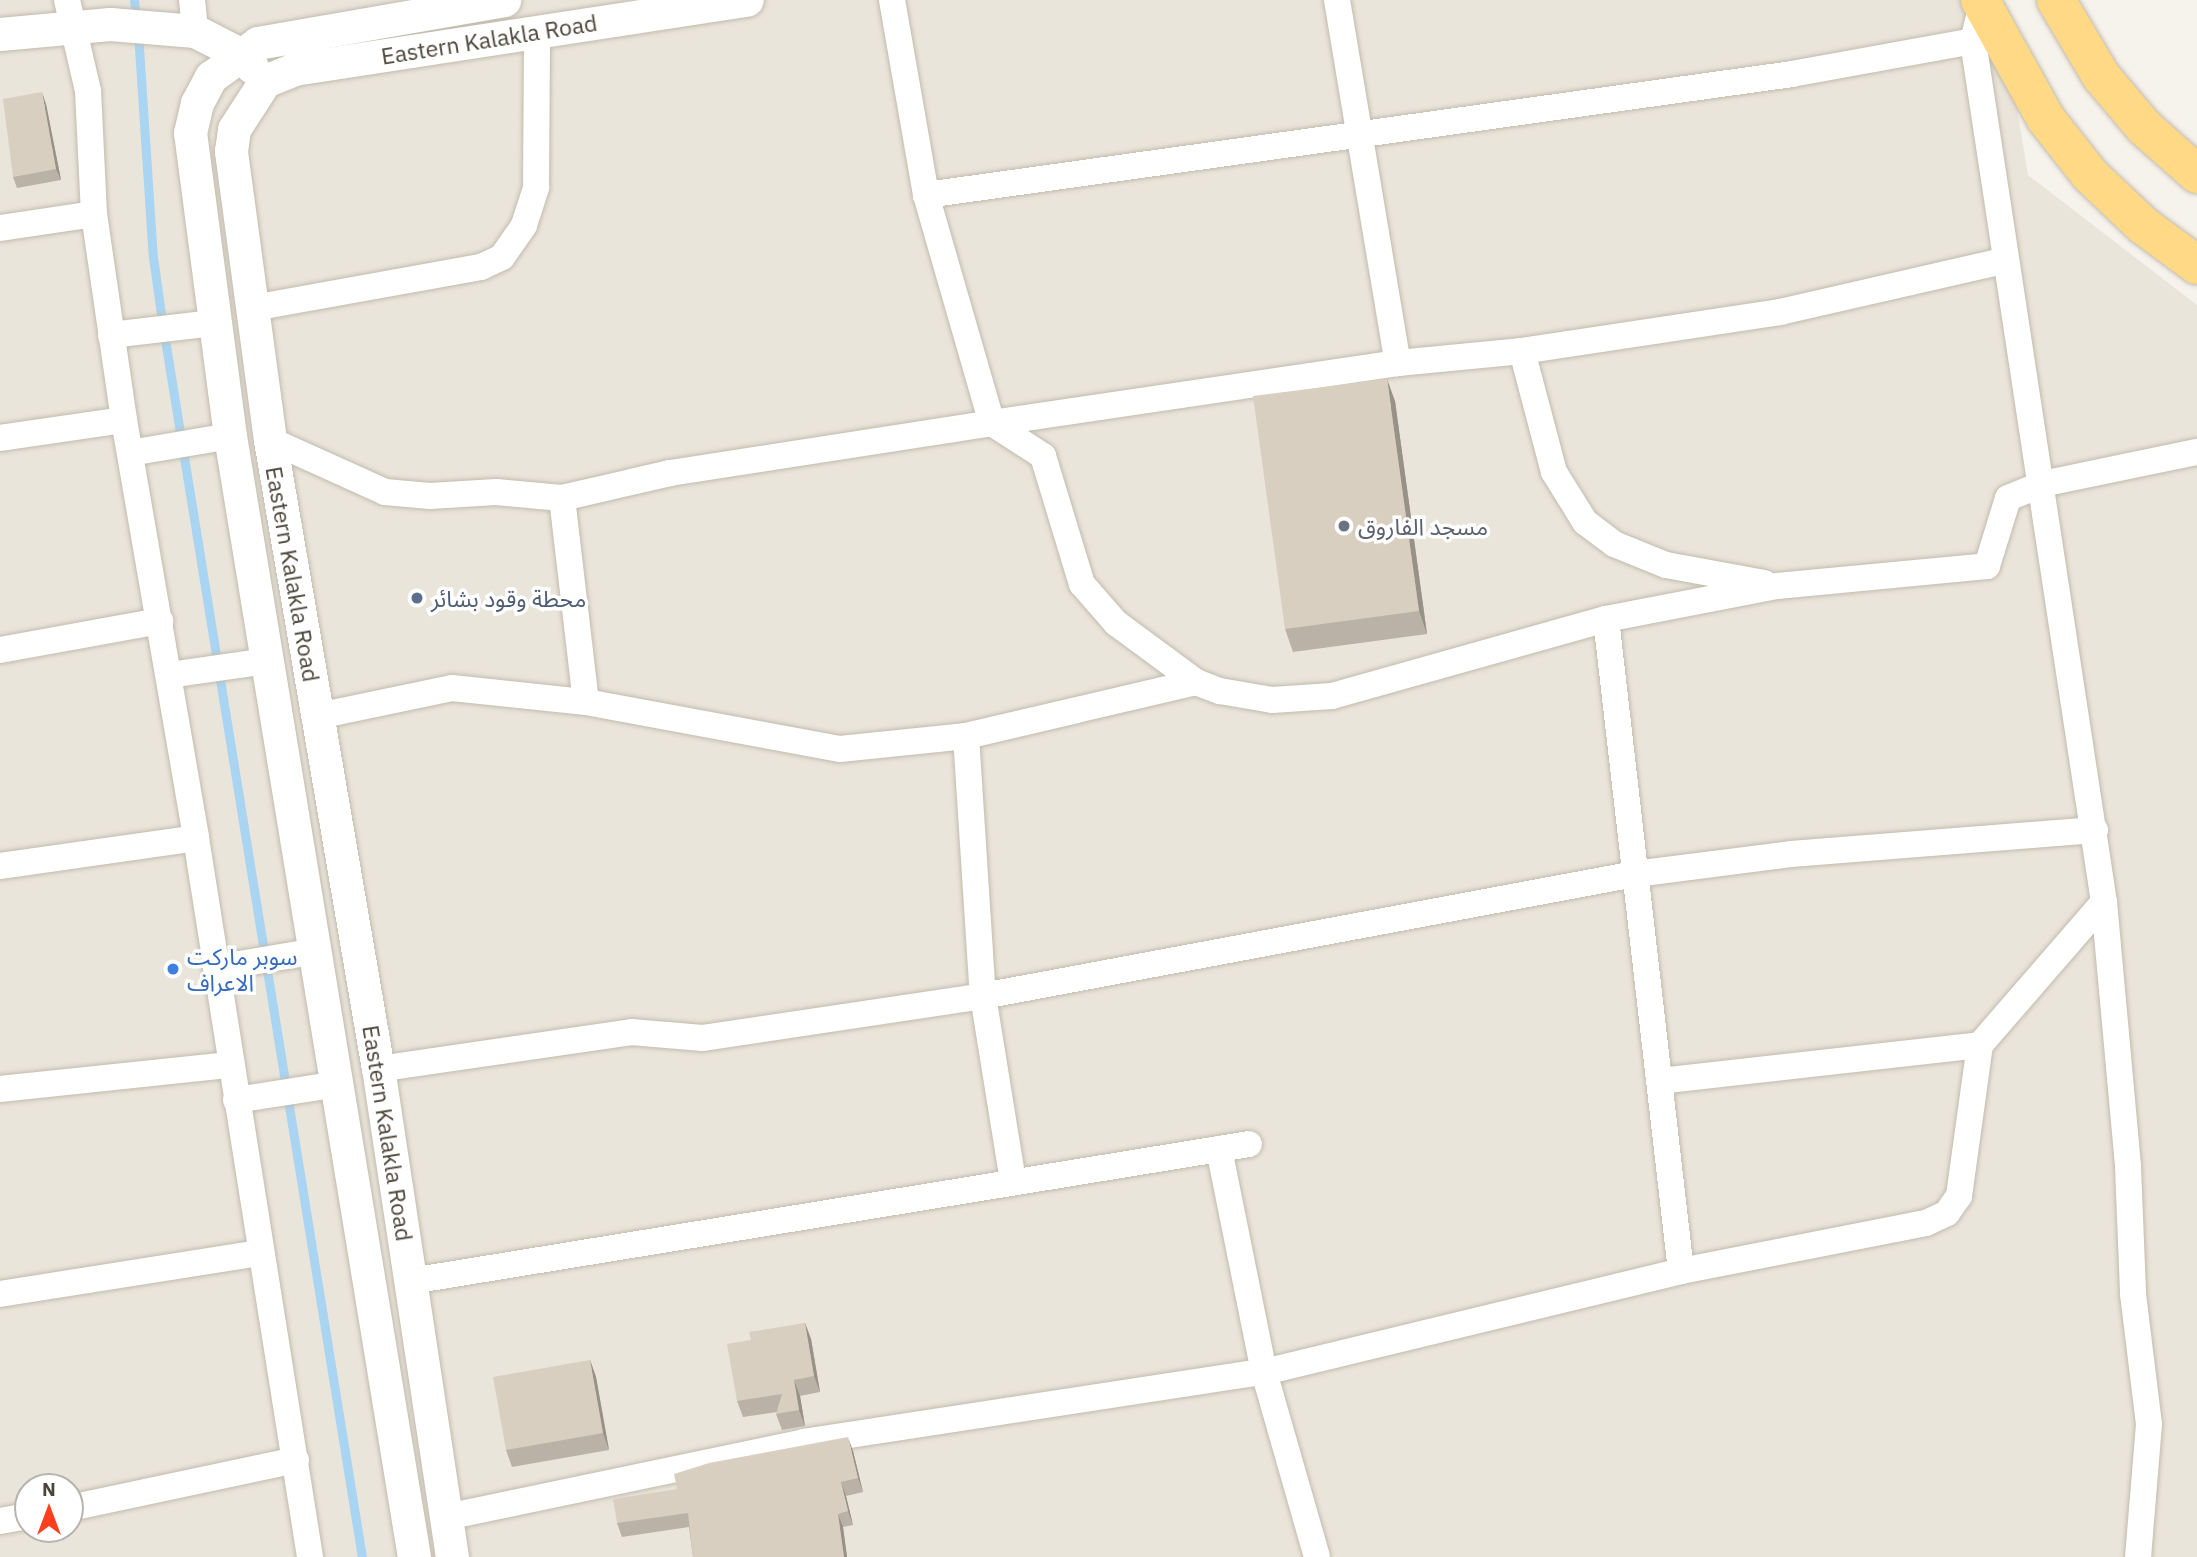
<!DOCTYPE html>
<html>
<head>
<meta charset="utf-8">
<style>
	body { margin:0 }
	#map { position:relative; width:2197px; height:1557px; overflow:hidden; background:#f6f3ec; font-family:"IBM Plex Sans","Noto Sans Arabic",sans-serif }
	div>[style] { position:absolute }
	.residential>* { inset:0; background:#eae5da }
	.stream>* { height:9px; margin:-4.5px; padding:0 4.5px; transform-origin:4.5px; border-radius:4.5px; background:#a9d4f2 }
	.roads { filter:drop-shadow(0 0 2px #c2bbae) drop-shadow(0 0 2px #c2bbae) }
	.minor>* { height:26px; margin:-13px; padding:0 13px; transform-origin:13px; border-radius:13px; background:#fff }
	.tertiary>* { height:33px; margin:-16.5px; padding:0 16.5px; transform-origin:16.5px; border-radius:16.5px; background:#fff }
	.trunk>* { height:38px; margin:-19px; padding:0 19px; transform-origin:19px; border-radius:19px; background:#ffd985 }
	.wall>* { inset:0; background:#bab2a6 }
	.shaded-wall>* { inset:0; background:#979187 }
	.building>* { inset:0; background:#d8cfc1 }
	.dots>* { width:19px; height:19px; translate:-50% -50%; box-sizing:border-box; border:4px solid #fff; border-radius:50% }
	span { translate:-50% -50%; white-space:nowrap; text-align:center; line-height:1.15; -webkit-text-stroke:7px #fff; paint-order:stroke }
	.street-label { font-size:23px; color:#4b4439 }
	.worship-label { font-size:23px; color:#5b616d }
	.left { translate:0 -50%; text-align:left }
	.service-label { font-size:23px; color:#4e5e75 }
	.shop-label { font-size:23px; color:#366cbe }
	.north { position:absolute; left:14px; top:1473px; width:70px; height:70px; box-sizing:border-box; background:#fff; border:2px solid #b7b4b0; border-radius:50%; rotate:0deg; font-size:19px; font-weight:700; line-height:28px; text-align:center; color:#4b4439 }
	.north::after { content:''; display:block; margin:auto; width:24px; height:32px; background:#fc3f1d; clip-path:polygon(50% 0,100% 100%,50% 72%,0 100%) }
</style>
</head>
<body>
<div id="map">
	<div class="residential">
		<div style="clip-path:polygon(evenodd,0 0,1999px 0,2028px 175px,2197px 305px,2197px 1557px,0 1557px,0 0,28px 1487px,70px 1487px,70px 1529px,28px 1529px,28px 1487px)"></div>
	</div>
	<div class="stream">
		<div style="left:134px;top:0;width:19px;rotate:84deg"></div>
		<div style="left:138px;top:33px;width:225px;rotate:86.2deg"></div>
		<div style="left:153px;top:257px;width:65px;rotate:82deg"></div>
		<div style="left:162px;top:321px;width:1252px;rotate:80.81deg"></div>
	</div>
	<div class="roads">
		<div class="minor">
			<div style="left:67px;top:0;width:93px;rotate:77deg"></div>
			<div style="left:88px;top:91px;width:123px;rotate:87.2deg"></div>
			<div style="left:94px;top:214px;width:208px;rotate:81.7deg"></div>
			<div style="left:124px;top:420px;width:424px;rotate:80.2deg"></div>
			<div style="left:196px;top:838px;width:728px;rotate:80.99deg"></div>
			<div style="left:192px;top:0;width:31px;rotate:84deg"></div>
			<div style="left:892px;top:0;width:198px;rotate:80.1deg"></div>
			<div style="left:926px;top:195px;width:237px;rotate:73.9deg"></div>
			<div style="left:992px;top:423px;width:61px;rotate:32.9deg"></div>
			<div style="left:1043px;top:456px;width:134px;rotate:73.1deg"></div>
			<div style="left:1082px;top:584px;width:52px;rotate:48.9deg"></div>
			<div style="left:1116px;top:623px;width:99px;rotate:36.4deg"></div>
			<div style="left:1196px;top:682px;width:26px;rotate:21deg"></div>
			<div style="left:1220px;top:691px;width:53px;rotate:9.8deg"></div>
			<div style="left:1272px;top:700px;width:60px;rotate:-3.8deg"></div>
			<div style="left:1332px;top:696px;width:285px;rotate:-15.7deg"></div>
			<div style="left:1606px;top:619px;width:174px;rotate:-10.9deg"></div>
			<div style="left:1777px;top:586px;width:211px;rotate:-5.4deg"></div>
			<div style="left:1987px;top:566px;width:71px;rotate:-72.8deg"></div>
			<div style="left:2008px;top:498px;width:37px;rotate:-22deg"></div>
			<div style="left:2042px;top:484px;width:158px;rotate:-11.7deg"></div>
			<div style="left:1337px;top:0;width:368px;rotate:80.5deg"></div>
			<div style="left:1982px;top:5px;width:37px;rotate:104deg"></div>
			<div style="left:1973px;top:41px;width:871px;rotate:81.35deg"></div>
			<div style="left:2104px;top:902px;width:266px;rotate:84.8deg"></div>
			<div style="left:2128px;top:1167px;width:127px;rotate:87.7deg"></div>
			<div style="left:2133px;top:1294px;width:131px;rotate:83deg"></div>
			<div style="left:2149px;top:1424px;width:133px;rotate:94.7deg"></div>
			<div style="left:926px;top:195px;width:874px;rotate:-7.95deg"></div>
			<div style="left:1792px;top:74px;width:184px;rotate:-10.3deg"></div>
			<div style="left:0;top:228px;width:95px;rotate:-8.5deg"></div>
			<div style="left:253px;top:308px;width:232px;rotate:-10.2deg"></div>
			<div style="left:481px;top:267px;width:23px;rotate:-25deg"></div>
			<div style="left:502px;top:257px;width:39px;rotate:-55deg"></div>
			<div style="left:524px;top:225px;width:40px;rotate:-72deg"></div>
			<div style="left:536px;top:187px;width:155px;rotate:-89.6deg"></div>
			<div style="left:111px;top:335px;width:103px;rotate:-6.7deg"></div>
			<div style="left:1522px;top:351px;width:261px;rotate:-8.6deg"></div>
			<div style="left:1780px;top:312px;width:229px;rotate:-12.9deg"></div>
			<div style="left:0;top:438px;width:125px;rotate:-8.3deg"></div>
			<div style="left:270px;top:440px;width:126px;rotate:24.3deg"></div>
			<div style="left:385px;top:492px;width:45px;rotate:5.1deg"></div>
			<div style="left:430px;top:496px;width:66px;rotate:-3.5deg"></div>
			<div style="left:496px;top:492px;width:66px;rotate:5.2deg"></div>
			<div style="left:562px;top:498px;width:111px;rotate:-13deg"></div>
			<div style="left:670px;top:473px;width:326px;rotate:-8.8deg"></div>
			<div style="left:992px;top:423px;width:410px;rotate:-8.4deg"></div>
			<div style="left:1398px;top:363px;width:125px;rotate:-5.5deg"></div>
			<div style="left:1522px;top:351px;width:125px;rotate:75.2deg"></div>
			<div style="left:1554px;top:472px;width:59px;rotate:58.2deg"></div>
			<div style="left:1585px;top:522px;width:36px;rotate:37deg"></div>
			<div style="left:1614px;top:544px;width:56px;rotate:22deg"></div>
			<div style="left:1666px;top:565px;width:100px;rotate:10.4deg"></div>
			<div style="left:130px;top:453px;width:101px;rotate:-9.6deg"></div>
			<div style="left:562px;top:498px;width:205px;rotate:83.3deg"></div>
			<div style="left:1606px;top:619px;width:656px;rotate:83.44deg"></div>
			<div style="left:0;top:650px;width:163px;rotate:-10.3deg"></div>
			<div style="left:169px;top:675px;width:98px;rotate:-8.2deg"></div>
			<div style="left:318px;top:716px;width:137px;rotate:-11.8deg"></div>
			<div style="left:452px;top:688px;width:135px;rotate:6deg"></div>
			<div style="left:586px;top:702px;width:258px;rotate:10.5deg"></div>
			<div style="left:840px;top:749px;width:127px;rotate:-5.9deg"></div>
			<div style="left:966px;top:736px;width:236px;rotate:-13.2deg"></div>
			<div style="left:966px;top:736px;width:261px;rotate:86.3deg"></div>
			<div style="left:983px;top:996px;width:188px;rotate:80.8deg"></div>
			<div style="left:0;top:866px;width:198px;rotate:-8.1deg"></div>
			<div style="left:216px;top:968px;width:101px;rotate:-9.6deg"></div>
			<div style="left:378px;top:1069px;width:256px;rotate:-8.3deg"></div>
			<div style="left:631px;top:1032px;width:72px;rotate:4.8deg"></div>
			<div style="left:703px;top:1038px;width:283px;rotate:-8.5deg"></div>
			<div style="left:983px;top:996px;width:663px;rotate:-10.6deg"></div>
			<div style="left:1635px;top:874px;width:157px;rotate:-7.3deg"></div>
			<div style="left:1791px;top:854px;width:305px;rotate:-4.5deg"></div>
			<div style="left:1660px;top:1081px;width:322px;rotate:-6.4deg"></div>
			<div style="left:1980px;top:1045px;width:189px;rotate:-49.1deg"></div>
			<div style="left:0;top:1089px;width:231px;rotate:-6deg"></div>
			<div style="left:236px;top:1100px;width:103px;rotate:-8.9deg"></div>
			<div style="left:1219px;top:1149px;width:227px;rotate:78.6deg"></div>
			<div style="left:1264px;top:1372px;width:192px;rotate:74deg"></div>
			<div style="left:411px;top:1281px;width:849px;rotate:-9.28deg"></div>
			<div style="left:0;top:1294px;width:263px;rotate:-9deg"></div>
			<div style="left:70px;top:1508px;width:231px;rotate:-12deg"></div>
			<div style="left:446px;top:1517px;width:366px;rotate:-11.8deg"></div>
			<div style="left:804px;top:1442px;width:465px;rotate:-8.7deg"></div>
			<div style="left:1264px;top:1372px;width:429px;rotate:-13.6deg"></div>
			<div style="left:1681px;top:1271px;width:250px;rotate:-11.1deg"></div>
			<div style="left:1926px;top:1223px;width:23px;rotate:-25deg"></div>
			<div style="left:1947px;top:1213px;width:21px;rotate:-55deg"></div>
			<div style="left:1959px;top:1196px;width:152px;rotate:-82.1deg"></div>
			<div style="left:0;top:1521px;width:28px;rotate:-10deg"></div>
		</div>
		<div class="tertiary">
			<div style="left:0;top:34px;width:110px;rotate:-5.2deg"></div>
			<div style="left:110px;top:24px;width:85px;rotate:4.7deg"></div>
			<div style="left:195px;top:31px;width:48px;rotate:27.1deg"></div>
			<div style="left:238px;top:53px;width:20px;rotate:45deg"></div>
			<div style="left:414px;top:1557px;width:1136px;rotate:-99.32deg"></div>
			<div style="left:230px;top:436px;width:306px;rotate:-97.5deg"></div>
			<div style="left:190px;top:133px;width:31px;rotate:-77deg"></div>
			<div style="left:197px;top:103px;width:30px;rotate:-62deg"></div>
			<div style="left:211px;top:77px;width:58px;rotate:-35.9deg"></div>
			<div style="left:258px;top:43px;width:250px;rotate:-9.9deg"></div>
			<div style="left:452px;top:1557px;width:494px;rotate:-98.6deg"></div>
			<div style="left:378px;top:1069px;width:638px;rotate:-99.74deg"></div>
			<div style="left:270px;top:440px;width:292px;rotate:-97.7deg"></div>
			<div style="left:231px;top:151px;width:22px;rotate:-82deg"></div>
			<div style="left:234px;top:129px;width:57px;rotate:-57.1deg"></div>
			<div style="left:265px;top:81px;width:31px;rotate:-22deg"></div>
			<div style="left:294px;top:69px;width:458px;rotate:-8.7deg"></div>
		</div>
		<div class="trunk">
			<div style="left:1980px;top:0;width:136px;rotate:61deg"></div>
			<div style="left:2046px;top:119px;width:71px;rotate:51.8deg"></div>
			<div style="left:2090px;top:175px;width:74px;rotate:43.4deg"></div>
			<div style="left:2144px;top:226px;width:66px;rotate:36.3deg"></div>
			<div style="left:2056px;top:0;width:88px;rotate:59.4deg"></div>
			<div style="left:2101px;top:76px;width:67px;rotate:49.9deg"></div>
			<div style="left:2144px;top:127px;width:71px;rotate:41.6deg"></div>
		</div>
	</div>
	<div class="wall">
		<div style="clip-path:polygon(46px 104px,61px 180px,17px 188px,13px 177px)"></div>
		<div style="clip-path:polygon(1395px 401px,1427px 634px,1293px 652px,1285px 629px)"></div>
		<div style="clip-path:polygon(805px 1323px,811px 1339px,820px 1392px,800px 1396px,805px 1426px,782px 1430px,776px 1414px,777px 1412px,743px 1417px,737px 1401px,751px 1340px)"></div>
		<div style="clip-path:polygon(590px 1360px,596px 1377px,609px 1450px,512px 1467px,506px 1450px)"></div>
		<div style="clip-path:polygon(853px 1451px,863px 1492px,846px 1496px,853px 1525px,843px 1527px,847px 1557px,693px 1557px,689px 1527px,622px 1537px,617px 1523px,677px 1489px)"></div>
	</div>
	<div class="shaded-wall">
		<div style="clip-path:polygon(42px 92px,46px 104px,61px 180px,56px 169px)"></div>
		<div style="clip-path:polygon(1387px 379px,1395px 401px,1427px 634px,1419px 611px)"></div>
		<div style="clip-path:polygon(805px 1323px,811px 1339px,820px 1392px,814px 1376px)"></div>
		<div style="clip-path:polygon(590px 1360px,596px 1377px,609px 1450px,603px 1433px)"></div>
		<div style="clip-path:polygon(794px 1380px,800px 1396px,805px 1426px,799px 1410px)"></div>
		<div style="clip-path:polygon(848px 1437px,853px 1451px,863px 1492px,858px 1478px)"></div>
		<div style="clip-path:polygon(841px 1482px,846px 1496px,853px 1525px,848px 1511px)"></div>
		<div style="clip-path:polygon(838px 1514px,843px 1527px,847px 1557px,844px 1557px)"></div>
	</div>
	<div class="building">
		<div style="clip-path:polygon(42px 92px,56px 169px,13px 177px,3px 99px)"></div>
		<div style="clip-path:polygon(1387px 379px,1419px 611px,1285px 629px,1253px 396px)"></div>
		<div style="clip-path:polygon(805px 1323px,814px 1376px,794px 1380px,799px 1410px,776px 1414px,782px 1394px,737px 1401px,727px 1344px,751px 1340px,749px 1332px)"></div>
		<div style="clip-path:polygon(590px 1360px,603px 1433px,506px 1450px,493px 1377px)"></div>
		<div style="clip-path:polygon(848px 1437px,858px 1478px,841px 1482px,848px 1511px,838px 1514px,844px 1557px,693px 1557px,688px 1513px,617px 1523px,613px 1499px,677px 1489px,674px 1474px,709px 1463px)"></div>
	</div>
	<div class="dots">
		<div style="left:1344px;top:526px;background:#6b7280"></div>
		<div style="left:417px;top:598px;background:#5c6f8a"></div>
		<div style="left:173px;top:969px;background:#3f7fe0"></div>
	</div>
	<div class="street-label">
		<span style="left:489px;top:39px;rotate:-9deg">Eastern Kalakla Road</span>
		<span style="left:293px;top:574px;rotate:80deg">Eastern Kalakla Road</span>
		<span style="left:388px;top:1133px;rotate:81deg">Eastern Kalakla Road</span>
	</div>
	<div class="worship-label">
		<span class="left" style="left:1358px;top:526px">مسجد الفاروق</span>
	</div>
	<div class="service-label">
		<span class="left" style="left:431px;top:598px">محطة وقود بشائر</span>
	</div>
	<div class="shop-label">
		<span class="left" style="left:187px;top:969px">سوبر ماركت<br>الاعراف</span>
	</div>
	<div class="north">N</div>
</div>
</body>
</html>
